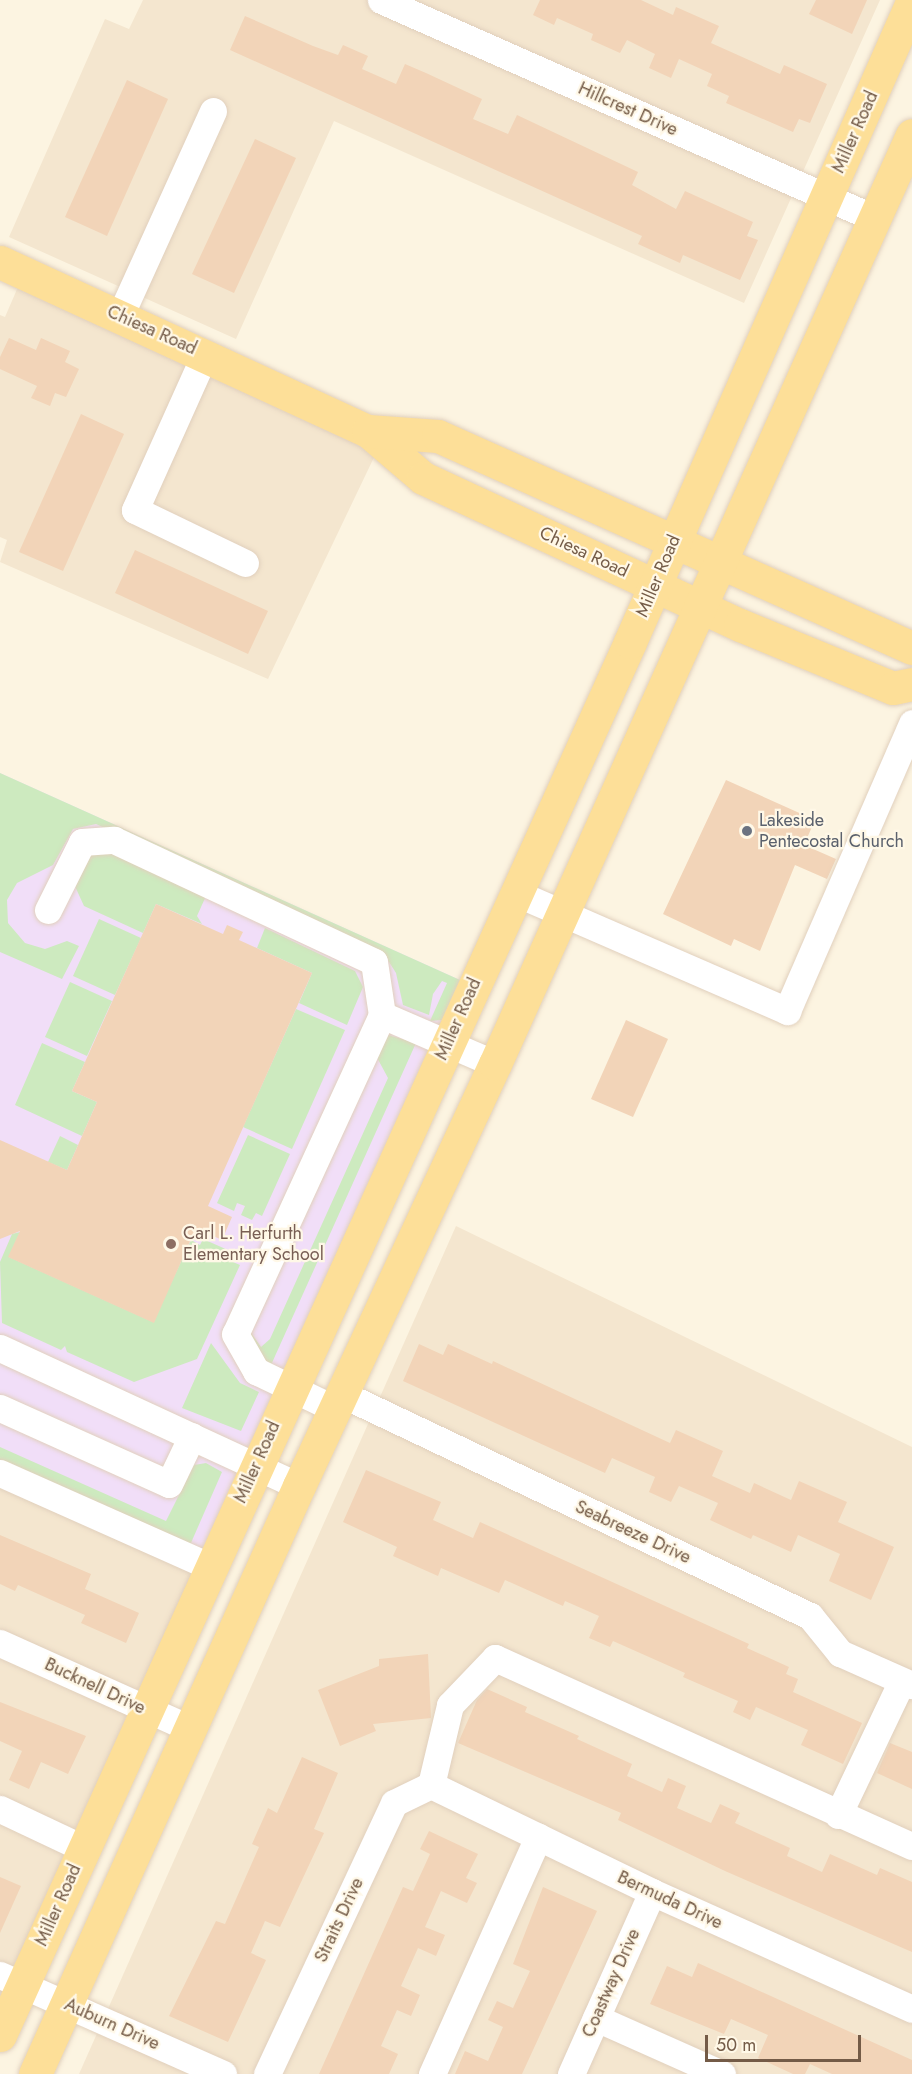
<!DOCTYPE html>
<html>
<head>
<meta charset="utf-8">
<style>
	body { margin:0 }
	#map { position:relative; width:912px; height:2074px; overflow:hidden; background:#fcf4e1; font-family:Jost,sans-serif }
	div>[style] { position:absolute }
	.residential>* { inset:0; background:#f4e6cf }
	.education>* { inset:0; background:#f1def8 }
	.green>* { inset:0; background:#cdeabf }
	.building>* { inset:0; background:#f2d4b8 }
	.roads { filter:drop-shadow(0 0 2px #e1d0bd) drop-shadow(0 0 2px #e1d0bd) }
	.minor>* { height:27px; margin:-13.5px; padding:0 13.5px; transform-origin:13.5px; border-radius:13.5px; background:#fff }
	.major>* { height:33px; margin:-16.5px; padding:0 16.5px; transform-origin:16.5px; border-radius:16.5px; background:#fddf98 }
	.dots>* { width:16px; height:16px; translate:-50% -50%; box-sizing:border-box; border:3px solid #fff8e7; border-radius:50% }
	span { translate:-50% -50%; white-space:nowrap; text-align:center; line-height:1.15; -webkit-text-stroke:4.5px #fff8e7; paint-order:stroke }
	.street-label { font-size:18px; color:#745b47 }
	.worship-label { font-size:18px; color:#5b616d }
	.left { translate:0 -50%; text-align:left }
	.education-label { font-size:18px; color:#785e54 }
	.scale { position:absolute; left:705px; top:2035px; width:156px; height:27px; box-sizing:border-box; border:3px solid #745b47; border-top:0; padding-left:8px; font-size:18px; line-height:21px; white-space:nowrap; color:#745b47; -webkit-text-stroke:4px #fff8e7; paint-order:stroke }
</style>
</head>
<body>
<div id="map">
	<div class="residential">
		<div style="clip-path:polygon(143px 0,880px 0,744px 303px,334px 121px,236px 339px,9px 237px,105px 19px,129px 29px)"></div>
		<div style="clip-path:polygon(18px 287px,378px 449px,268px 679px,0 562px,7px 540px,0 537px,0 315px,5px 317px)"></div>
		<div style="clip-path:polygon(456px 1226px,912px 1447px,912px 2074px,79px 2074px)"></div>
		<div style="clip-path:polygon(0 1468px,200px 1558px,0 2011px)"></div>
	</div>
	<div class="education">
		<div style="clip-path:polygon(0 773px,460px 980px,200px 1558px,0 1468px)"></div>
	</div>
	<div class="green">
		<div style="clip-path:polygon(0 773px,460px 980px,442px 1020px,430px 1021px,447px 983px,442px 981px,433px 994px,429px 1015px,403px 1005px,396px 973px,384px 954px,96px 824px,73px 829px,53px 865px,17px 883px,7px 900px,8px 923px,25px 943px,45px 949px,67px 941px,79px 946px,62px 979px,0 952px)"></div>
		<div style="clip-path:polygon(109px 852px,206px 896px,197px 916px,202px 924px,156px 904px,143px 933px,84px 906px,73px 882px,86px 854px)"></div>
		<div style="clip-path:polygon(99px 919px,141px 938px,115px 995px,73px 976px)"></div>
		<div style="clip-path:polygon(265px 928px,355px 971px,363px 987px,347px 1025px,299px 1003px,312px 973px,257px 948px)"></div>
		<div style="clip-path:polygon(70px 982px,112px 1001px,87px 1056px,45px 1037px)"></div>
		<div style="clip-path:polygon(296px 1009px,345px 1030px,292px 1149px,243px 1127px)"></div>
		<div style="clip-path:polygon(388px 1035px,416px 1043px,271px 1365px,261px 1360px,247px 1341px,249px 1330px,261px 1347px,270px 1339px,388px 1078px,374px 1052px)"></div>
		<div style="clip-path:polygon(42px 1043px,85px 1062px,72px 1091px,97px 1102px,82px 1136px,15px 1105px)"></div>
		<div style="clip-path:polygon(248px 1135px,290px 1154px,262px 1216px,256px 1213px,252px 1220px,241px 1215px,245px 1206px,237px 1203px,234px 1211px,217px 1203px)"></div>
		<div style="clip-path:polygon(60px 1136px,78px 1145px,67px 1170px,48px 1162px)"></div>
		<div style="clip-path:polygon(20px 1232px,9px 1257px,153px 1322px,191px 1240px,200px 1245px,203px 1239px,237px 1254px,233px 1262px,240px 1265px,197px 1359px,134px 1382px,67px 1352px,65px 1346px,61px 1350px,2px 1323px,0 1262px,12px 1234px)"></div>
		<div style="clip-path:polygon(211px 1343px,240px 1383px,259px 1392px,241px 1431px,182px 1408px)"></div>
		<div style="clip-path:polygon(0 1447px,166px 1521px,194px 1465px,206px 1463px,222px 1472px,187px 1552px,0 1468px)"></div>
	</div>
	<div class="building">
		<div style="clip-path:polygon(540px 0,641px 0,673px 15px,676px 7px,719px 26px,711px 43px,780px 74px,784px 65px,827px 84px,810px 123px,799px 119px,793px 132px,726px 103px,729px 96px,707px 86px,712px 74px,679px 59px,671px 78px,649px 68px,655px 54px,627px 40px,620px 53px,591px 40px,593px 34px,557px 18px,554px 25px,533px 15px)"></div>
		<div style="clip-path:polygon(816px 0,867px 0,852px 34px,809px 14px)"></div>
		<div style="clip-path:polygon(245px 16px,313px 46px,338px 55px,343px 45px,368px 56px,362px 69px,396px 84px,405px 64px,426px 73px,482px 99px,473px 119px,508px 134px,517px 115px,638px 172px,632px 185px,676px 209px,685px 191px,753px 222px,747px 236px,758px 240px,740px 280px,683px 255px,680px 263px,638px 244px,642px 236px,230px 50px)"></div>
		<div style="clip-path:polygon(127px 80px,168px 99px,107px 236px,65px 217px)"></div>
		<div style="clip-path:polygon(255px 139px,296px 158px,234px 293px,192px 274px)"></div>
		<div style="clip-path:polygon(9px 338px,36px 350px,41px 338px,70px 351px,65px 362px,79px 369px,66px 397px,55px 393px,50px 406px,31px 398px,37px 386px,0 369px,0 357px)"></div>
		<div style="clip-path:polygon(81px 414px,124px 434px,63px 571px,19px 552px)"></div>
		<div style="clip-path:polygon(135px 550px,268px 611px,248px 654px,115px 593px)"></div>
		<div style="clip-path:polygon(726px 780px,815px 820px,804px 845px,836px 859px,827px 879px,795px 865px,760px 951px,734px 939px,731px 946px,663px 914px)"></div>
		<div style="clip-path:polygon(156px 904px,223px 934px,227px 925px,243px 932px,239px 940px,312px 973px,208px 1206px,232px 1217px,222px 1240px,196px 1228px,154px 1323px,8px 1257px,20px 1231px,0 1239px,0 1140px,67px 1170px,97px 1102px,72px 1091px)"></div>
		<div style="clip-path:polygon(626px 1020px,668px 1039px,633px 1117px,591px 1099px)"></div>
		<div style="clip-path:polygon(419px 1344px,443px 1355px,448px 1344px,492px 1364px,493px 1361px,670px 1443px,676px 1430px,723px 1451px,712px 1476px,750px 1493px,754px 1483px,791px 1500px,799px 1481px,847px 1502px,838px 1522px,894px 1547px,871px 1600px,829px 1581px,840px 1554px,798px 1535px,791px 1552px,753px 1535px,751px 1539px,710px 1520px,718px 1503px,679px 1486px,671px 1502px,649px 1492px,655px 1477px,612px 1458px,605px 1473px,403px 1381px)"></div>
		<div style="clip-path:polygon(366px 1470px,441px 1502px,433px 1520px,473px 1538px,480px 1522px,749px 1644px,747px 1648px,789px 1667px,786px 1674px,798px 1679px,793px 1692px,862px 1723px,843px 1764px,801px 1745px,808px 1730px,756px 1707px,750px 1720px,733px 1712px,738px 1701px,683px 1677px,685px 1673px,613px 1641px,610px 1647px,589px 1638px,599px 1616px,565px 1601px,563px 1606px,505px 1580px,499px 1593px,441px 1568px,438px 1576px,393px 1556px,397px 1547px,343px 1522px)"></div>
		<div style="clip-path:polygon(0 1535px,91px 1574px,85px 1589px,139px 1613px,126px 1643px,81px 1623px,85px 1615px,18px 1585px,15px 1591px,0 1584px)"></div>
		<div style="clip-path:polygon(428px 1654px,431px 1718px,373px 1724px,376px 1731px,340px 1746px,318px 1690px,379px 1666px,379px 1659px)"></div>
		<div style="clip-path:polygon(487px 1689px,527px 1707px,525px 1712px,579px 1736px,577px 1739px,632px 1764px,627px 1776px,662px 1792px,668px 1778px,686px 1786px,677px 1808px,711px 1823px,720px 1804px,740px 1813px,735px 1823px,790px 1848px,787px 1856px,822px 1872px,830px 1854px,877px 1875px,880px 1868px,912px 1882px,912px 1952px,725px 1871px,618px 1820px,621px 1813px,458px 1743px,477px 1700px)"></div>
		<div style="clip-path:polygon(0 1702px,86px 1736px,68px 1774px,41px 1762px,29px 1789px,9px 1780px,22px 1751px,0 1741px)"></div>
		<div style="clip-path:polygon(890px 1743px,912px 1752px,912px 1789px,877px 1773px)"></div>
		<div style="clip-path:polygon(302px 1757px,338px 1773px,314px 1829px,324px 1833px,280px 1927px,265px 1921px,251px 1953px,266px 1960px,228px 2042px,169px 2016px,216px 1921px,225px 1924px,259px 1847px,252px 1844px,268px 1808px,277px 1813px)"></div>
		<div style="clip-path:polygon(429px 1831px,478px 1854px,466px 1878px,477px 1883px,467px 1903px,441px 1891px,425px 1927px,445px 1935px,436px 1956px,418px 1948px,401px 1986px,420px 1995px,411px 2016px,397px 2010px,381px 2046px,398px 2054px,389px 2074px,319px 2074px,403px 1887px,413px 1891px,430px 1854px,420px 1849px)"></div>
		<div style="clip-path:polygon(0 1877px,21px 1886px,0 1933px)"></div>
		<div style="clip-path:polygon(543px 1887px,597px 1911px,522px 2074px,455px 2074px,465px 2051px,488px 2061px,503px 2027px,488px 2020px,497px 2001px,513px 2008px,530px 1971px,513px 1964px)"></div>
		<div style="clip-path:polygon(698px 1963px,912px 2060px,912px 2074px,832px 2074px,810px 2064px,805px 2074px,793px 2074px,758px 2058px,768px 2035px,731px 2019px,724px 2034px,650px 2004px,667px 1966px,692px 1977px)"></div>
	</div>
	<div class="roads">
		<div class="minor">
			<div style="left:381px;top:0;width:539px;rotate:23.85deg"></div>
			<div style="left:120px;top:316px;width:225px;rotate:-65.6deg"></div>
			<div style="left:205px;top:354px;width:171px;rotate:114.2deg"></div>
			<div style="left:135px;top:510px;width:122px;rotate:25.7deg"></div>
			<div style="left:516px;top:893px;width:296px;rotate:23.5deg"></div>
			<div style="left:787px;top:1011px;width:314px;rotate:-66.5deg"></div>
			<div style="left:48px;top:910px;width:76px;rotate:-63.4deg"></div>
			<div style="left:82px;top:842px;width:32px;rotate:-4deg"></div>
			<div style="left:114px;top:840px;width:287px;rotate:25.1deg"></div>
			<div style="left:374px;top:962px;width:54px;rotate:81.4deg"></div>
			<div style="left:382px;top:1015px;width:351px;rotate:114.7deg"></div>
			<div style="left:235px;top:1334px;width:43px;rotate:60.4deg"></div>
			<div style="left:256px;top:1371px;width:88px;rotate:25.7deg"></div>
			<div style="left:382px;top:1015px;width:123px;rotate:23.4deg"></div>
			<div style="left:0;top:1348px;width:329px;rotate:24.8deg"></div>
			<div style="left:342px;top:1394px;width:518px;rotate:25.38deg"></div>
			<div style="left:810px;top:1616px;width:48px;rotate:51deg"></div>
			<div style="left:840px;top:1653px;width:79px;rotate:24deg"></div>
			<div style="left:0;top:1408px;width:185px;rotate:24.2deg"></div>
			<div style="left:169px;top:1484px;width:53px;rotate:-64.4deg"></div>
			<div style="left:0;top:1473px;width:229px;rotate:24deg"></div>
			<div style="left:0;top:1643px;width:209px;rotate:24.2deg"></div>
			<div style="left:431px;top:1785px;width:82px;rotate:-76.6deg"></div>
			<div style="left:450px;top:1705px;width:65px;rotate:-46.2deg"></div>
			<div style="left:495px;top:1658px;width:457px;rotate:24.3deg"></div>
			<div style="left:431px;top:1785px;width:246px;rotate:25.8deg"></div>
			<div style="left:652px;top:1892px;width:285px;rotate:24.2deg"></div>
			<div style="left:0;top:1809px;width:92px;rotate:25.2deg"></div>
			<div style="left:838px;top:1815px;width:148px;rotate:-64.5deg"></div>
			<div style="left:0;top:1975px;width:244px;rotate:23.9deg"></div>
			<div style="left:596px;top:2018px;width:138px;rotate:24deg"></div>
			<div style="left:267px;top:2074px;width:299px;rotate:-64.9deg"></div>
			<div style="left:394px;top:1803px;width:41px;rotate:-25.9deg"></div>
			<div style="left:432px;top:2074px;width:260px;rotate:-65.9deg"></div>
			<div style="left:571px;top:2074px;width:199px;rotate:-66deg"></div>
		</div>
		<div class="major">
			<div style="left:0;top:262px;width:405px;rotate:24.7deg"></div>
			<div style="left:368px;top:431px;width:72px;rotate:40.5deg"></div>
			<div style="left:423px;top:478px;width:349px;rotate:24.9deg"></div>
			<div style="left:740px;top:625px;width:165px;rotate:22.4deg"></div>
			<div style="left:893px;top:688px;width:19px;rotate:-12deg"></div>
			<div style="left:368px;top:431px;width:70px;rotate:4.1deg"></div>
			<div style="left:438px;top:436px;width:519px;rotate:24.1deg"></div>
			<div style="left:0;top:2035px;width:1529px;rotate:-65.66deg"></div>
			<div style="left:630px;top:642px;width:699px;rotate:-66.22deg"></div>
			<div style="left:35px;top:2074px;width:645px;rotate:-65.82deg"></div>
			<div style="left:299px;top:1486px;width:465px;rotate:-65.1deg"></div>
			<div style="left:495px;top:1064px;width:1018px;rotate:-65.83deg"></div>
		</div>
	</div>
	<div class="dots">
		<div style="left:747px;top:831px;background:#6b7280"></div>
		<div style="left:171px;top:1244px;background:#8d6e63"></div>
	</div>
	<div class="street-label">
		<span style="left:628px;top:109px;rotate:24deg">Hillcrest Drive</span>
		<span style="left:855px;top:132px;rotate:-66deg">Miller Road</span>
		<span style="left:152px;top:330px;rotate:24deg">Chiesa Road</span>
		<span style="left:584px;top:552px;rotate:25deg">Chiesa Road</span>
		<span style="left:658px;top:576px;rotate:-67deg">Miller Road</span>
		<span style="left:458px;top:1019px;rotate:-66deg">Miller Road</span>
		<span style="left:257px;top:1462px;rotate:-66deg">Miller Road</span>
		<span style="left:633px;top:1532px;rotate:25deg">Seabreeze Drive</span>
		<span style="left:95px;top:1686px;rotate:25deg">Bucknell Drive</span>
		<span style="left:670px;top:1900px;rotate:25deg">Bermuda Drive</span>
		<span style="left:58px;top:1905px;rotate:-66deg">Miller Road</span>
		<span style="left:339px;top:1920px;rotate:-65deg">Straits Drive</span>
		<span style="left:611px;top:1983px;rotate:-66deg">Coastway Drive</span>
		<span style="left:112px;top:2024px;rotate:24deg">Auburn Drive</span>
	</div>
	<div class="worship-label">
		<span class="left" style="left:759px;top:831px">Lakeside<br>Pentecostal Church</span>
	</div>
	<div class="education-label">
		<span class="left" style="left:183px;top:1244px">Carl L. Herfurth<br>Elementary School</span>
	</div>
	<div class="scale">50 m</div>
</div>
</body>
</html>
